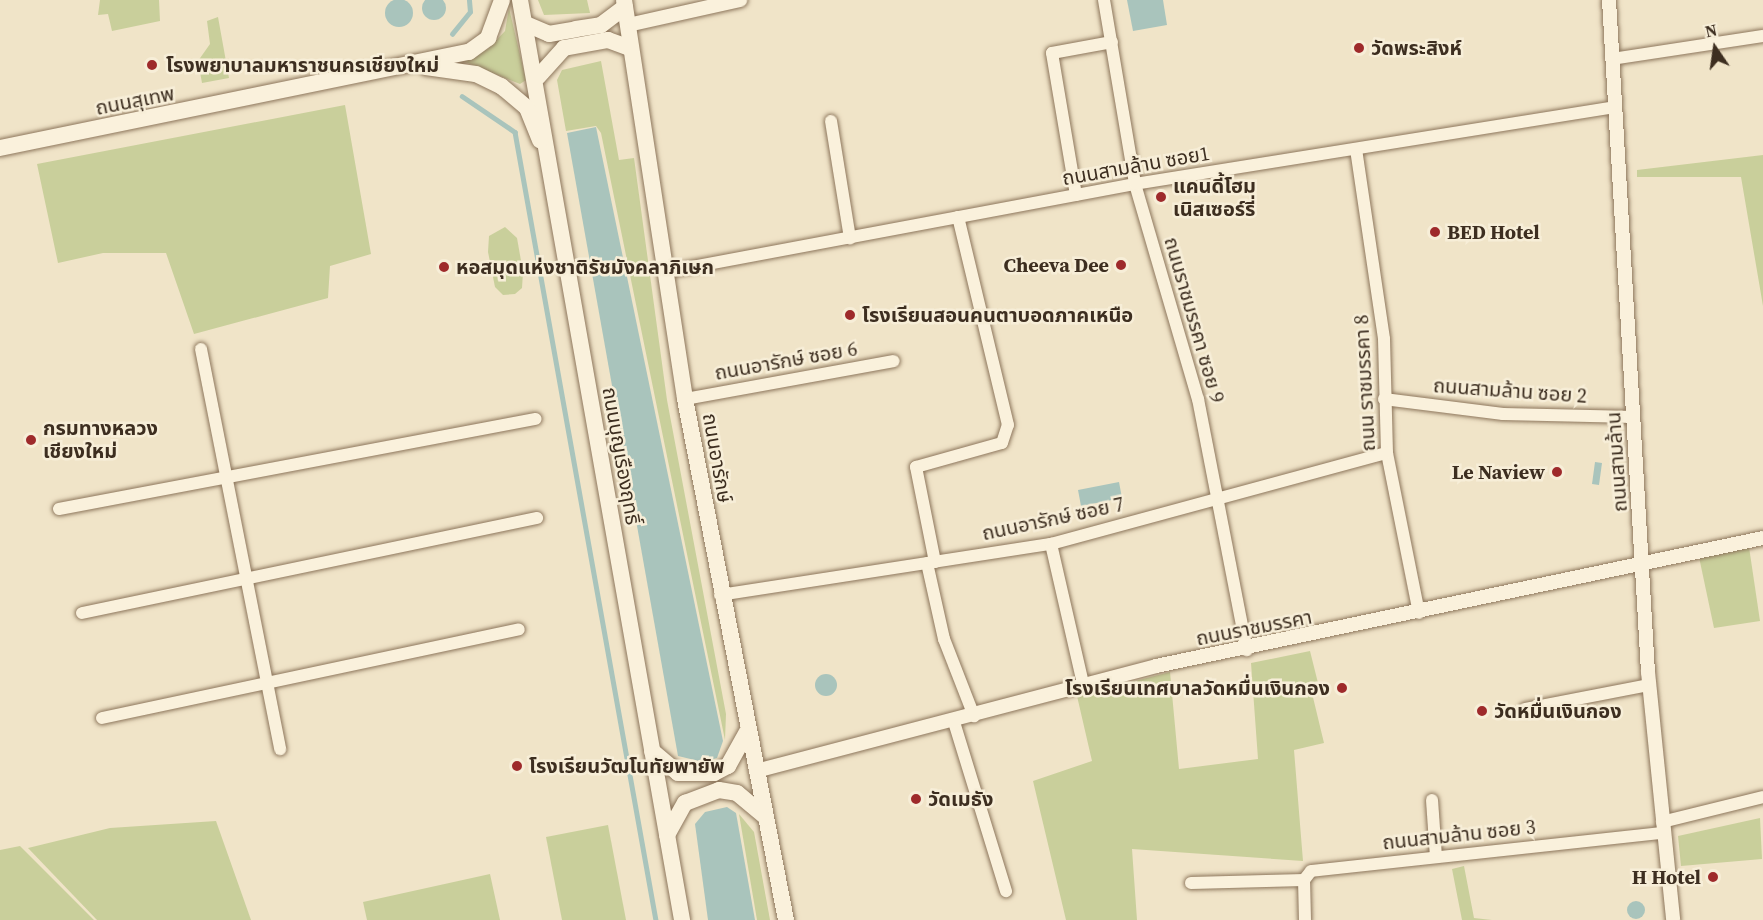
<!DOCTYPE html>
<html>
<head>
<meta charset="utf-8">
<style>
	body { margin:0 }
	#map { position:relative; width:1763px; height:920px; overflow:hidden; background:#f0e4c8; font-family:"Source Serif 4","Noto Sans Thai",serif }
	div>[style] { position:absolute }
	.green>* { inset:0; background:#c9cf9b }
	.water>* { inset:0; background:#a9c4bc }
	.round { border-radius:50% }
	.stream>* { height:4.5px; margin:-2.25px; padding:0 2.25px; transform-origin:2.25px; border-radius:2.25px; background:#a9c4bc }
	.roads { filter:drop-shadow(0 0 2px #8d765c) drop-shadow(0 0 2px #8d765c) }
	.minor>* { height:12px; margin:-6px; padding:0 6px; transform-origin:6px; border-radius:6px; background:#faf1dc }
	.tertiary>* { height:14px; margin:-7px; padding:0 7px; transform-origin:7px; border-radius:7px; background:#faf1dc }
	.secondary>* { height:16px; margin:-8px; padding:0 8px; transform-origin:8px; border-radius:8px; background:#faf1dc }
	.dots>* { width:16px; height:16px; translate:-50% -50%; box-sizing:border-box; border:3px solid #f7eed8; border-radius:50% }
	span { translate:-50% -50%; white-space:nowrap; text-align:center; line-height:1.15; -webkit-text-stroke:5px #f7eed8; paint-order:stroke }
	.poi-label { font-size:20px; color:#3d2e20; font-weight:700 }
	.left { translate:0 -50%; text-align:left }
	.right { translate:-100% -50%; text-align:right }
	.street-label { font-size:20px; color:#3d2e20 }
	.north { position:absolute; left:1685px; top:18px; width:60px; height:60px; -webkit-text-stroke:4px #f7eed8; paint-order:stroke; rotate:347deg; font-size:16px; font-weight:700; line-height:24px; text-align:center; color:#3d2e20 }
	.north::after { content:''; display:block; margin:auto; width:21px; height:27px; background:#3d2e20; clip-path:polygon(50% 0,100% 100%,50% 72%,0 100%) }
</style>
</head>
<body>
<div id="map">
	<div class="green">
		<div style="clip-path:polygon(100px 0,159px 0,160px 21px,112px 31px,108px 14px,98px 15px)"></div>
		<div style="clip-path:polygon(538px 0,587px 0,590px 13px,544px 15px)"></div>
		<div style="clip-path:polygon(509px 8px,526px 80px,520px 84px,463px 61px,488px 49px,505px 31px)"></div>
		<div style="clip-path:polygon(218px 17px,229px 78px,202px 83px,198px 61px,210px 44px,207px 21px)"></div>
		<div style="clip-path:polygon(601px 61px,619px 160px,634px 158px,667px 400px,726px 714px,725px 740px,601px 133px,596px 126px,566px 131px,557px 80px,562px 70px)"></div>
		<div style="clip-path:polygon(345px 105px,371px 254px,330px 266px,328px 298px,194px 334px,166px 253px,103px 253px,58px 263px,37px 164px)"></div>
		<div style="clip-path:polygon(1763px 155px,1763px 306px,1741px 177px,1637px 177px,1637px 170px)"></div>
		<div style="clip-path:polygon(505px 227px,517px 238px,523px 272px,522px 288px,515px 294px,503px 295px,495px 287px,488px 252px,489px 236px)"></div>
		<div style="clip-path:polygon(1749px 547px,1760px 621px,1714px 628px,1699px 557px)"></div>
		<div style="clip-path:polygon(1310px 651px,1319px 687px,1311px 689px,1324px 743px,1294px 750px,1303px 861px,1132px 849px,1137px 920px,1066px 920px,1033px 781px,1092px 761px,1077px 696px,1170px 672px,1179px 769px,1258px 759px,1251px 663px)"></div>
		<div style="clip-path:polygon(739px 814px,754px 832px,770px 920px,757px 920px)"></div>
		<div style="clip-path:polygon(1760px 818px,1762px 859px,1681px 866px,1678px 836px)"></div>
		<div style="clip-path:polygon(216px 821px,251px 920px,97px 920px,28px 848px,110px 828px)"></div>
		<div style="clip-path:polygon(608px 825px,626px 920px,562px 920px,546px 837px)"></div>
		<div style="clip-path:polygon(20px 846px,94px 920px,0 920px,0 850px)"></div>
		<div style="clip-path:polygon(1464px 866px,1474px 918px,1492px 920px,1462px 920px,1452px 869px)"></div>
		<div style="clip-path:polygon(490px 874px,500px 920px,367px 920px,363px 902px)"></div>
	</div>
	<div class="water">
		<div class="round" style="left:422px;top:-4px;width:24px;height:24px"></div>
		<div class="round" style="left:385px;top:-1px;width:28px;height:28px"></div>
		<div style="clip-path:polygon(1127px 0,1163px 0,1167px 25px,1133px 31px)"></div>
		<div style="clip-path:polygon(596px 127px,723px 741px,717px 758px,703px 762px,678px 756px,567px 133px)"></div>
		<div style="clip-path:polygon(1595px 462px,1602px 463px,1599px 485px,1592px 484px)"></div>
		<div style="clip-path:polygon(1119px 482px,1122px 498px,1081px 506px,1078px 490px)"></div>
		<div class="round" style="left:815px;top:674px;width:22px;height:22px"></div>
		<div style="clip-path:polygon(727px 807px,736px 813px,755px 920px,708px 920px,695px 824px,705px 812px)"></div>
		<div class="round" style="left:1627px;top:901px;width:18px;height:18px"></div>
	</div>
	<div class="stream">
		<div style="left:452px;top:34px;width:28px;rotate:-51deg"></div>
		<div style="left:470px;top:12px;width:12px;rotate:-95deg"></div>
		<div style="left:462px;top:96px;width:64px;rotate:34.2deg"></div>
		<div style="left:515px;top:132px;width:801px;rotate:79.86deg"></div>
	</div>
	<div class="roads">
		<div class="minor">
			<div style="left:1104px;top:0;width:187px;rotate:80.4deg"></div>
			<div style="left:1135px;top:184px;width:224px;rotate:73.7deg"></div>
			<div style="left:1198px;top:399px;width:256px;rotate:79deg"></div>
			<div style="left:1612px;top:59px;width:153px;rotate:-8.7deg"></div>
			<div style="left:831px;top:121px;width:119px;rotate:80.8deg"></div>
			<div style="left:1356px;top:149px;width:192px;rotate:81.6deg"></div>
			<div style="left:1384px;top:339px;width:114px;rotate:88.5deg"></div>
			<div style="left:1387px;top:453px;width:163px;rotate:78.7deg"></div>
			<div style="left:1076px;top:195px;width:144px;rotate:-99.6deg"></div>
			<div style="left:1052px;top:53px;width:61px;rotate:-10.4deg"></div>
			<div style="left:665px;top:272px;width:478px;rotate:-10.6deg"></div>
			<div style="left:1135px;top:184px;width:486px;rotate:-9.1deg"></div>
			<div style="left:201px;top:349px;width:408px;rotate:78.8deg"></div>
			<div style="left:685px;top:399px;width:212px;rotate:-10.3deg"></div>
			<div style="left:1384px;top:399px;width:120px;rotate:7.2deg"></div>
			<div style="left:1503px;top:414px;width:131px;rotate:1.3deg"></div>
			<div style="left:59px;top:509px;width:485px;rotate:-10.7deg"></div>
			<div style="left:1051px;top:544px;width:144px;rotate:77.1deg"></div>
			<div style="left:935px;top:562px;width:97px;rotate:-101.3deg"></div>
			<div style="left:916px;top:467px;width:89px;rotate:-15.6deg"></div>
			<div style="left:1002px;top:443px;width:19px;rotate:-72deg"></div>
			<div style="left:1008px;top:425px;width:214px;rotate:-103.5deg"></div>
			<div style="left:927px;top:563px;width:78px;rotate:77.4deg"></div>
			<div style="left:944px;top:639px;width:83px;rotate:68.7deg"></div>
			<div style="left:720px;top:595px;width:335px;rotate:-8.8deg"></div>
			<div style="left:1051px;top:544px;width:348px;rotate:-15.2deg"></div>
			<div style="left:82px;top:613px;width:465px;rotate:-11.8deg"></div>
			<div style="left:1525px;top:709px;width:126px;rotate:-11deg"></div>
			<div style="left:102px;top:718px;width:426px;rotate:-12deg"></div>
			<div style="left:954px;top:722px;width:177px;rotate:72.9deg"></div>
			<div style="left:1432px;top:800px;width:57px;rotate:86deg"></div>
			<div style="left:1662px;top:822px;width:104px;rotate:-13.9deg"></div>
			<div style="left:1191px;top:883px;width:113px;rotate:-1.5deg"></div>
			<div style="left:1305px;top:920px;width:40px;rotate:-91.4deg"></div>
			<div style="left:1304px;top:880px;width:11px;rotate:-52deg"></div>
			<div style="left:1311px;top:871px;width:354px;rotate:-6.2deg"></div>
		</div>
		<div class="tertiary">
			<div style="left:1609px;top:0;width:673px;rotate:86.68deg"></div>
			<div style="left:1648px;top:672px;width:249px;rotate:84.2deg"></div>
			<div style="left:628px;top:25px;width:115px;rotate:-12.6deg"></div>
			<div style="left:756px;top:771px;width:414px;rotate:-14.7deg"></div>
			<div style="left:1156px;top:666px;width:620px;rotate:-11.91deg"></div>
		</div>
		<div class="secondary">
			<div style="left:520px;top:0;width:934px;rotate:80.01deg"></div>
			<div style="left:624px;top:0;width:404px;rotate:81.3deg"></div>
			<div style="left:685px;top:399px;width:531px;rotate:79.03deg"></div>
			<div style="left:526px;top:24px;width:25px;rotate:23deg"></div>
			<div style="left:549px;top:34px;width:27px;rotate:-10deg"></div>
			<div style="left:576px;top:29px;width:25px;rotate:-9deg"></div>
			<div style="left:601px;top:25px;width:30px;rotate:-37deg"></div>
			<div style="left:426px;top:67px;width:50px;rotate:8deg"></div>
			<div style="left:476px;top:74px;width:28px;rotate:26deg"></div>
			<div style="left:501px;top:86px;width:34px;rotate:40deg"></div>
			<div style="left:527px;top:108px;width:35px;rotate:68deg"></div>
			<div style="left:538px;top:77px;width:39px;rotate:-48deg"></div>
			<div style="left:564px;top:48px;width:45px;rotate:-10.3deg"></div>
			<div style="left:608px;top:40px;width:23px;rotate:20deg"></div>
			<div style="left:0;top:148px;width:479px;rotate:-11.6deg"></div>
			<div style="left:469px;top:52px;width:24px;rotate:-36deg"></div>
			<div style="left:488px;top:38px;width:40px;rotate:-69.8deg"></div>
			<div style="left:652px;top:751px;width:34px;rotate:40deg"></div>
			<div style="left:678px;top:773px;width:36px"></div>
			<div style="left:714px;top:773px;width:16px;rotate:-27deg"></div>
			<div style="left:728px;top:766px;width:39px;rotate:-61deg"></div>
			<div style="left:667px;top:835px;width:37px;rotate:-61deg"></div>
			<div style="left:685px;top:803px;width:36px;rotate:-21deg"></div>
			<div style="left:719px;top:790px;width:18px;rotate:9deg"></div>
			<div style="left:737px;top:793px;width:38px;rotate:40deg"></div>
		</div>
	</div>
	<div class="dots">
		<div style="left:1359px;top:48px;background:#9e2a2b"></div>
		<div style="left:152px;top:65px;background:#9e2a2b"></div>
		<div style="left:1161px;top:197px;background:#9e2a2b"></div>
		<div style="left:1435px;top:232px;background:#9e2a2b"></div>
		<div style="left:1121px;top:265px;background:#9e2a2b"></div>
		<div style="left:444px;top:267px;background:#9e2a2b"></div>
		<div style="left:850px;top:315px;background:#9e2a2b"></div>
		<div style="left:31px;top:440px;background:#9e2a2b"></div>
		<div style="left:1557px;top:472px;background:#9e2a2b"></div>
		<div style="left:1342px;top:688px;background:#9e2a2b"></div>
		<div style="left:1482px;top:711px;background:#9e2a2b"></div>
		<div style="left:517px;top:766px;background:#9e2a2b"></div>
		<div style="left:916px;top:799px;background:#9e2a2b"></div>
		<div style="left:1713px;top:877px;background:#9e2a2b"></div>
	</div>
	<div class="poi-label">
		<span class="left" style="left:1371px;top:48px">วัดพระสิงห์</span>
		<span class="left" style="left:166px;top:65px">โรงพยาบาลมหาราชนครเชียงใหม่</span>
		<span class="left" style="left:1173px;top:198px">แคนดี้โฮม<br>เนิสเซอร์รี่</span>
		<span class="left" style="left:1447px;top:232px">BED Hotel</span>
		<span class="right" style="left:1109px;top:265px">Cheeva Dee</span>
		<span class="left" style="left:456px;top:267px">หอสมุดแห่งชาติรัชมังคลาภิเษก</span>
		<span class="left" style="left:862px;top:315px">โรงเรียนสอนคนตาบอดภาคเหนือ</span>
		<span class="left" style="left:43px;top:440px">กรมทางหลวง<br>เชียงใหม่</span>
		<span class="right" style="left:1545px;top:472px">Le Naview</span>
		<span class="right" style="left:1330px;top:688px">โรงเรียนเทศบาลวัดหมื่นเงินกอง</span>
		<span class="left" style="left:1494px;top:711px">วัดหมื่นเงินกอง</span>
		<span class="left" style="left:529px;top:766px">โรงเรียนวัฒโนทัยพายัพ</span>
		<span class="left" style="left:928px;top:799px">วัดเมธัง</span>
		<span class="right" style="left:1701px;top:877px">H Hotel</span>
	</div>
	<div class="street-label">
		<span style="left:135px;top:101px;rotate:-11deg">ถนนสุเทพ</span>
		<span style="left:1136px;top:166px;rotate:-10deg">ถนนสามล้าน ซอย1</span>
		<span style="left:1194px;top:320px;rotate:74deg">ถนนราชมรรคา ซอย 9</span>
		<span style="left:786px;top:361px;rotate:-10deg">ถนนอารักษ์ ซอย 6</span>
		<span style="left:1365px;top:383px;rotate:-93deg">ถนน ราชมรรคา 8</span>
		<span style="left:1510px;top:391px;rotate:4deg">ถนนสามล้าน ซอย 2</span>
		<span style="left:621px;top:456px;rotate:80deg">ถนนบุญเรืองฤทธิ์</span>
		<span style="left:717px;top:458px;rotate:80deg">ถนนอารักษ์</span>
		<span style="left:1617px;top:462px;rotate:-94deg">ถนนสามล้าน</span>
		<span style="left:1053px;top:519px;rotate:-12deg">ถนนอารักษ์ ซอย 7</span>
		<span style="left:1254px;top:628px;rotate:-11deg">ถนนราชมรรคา</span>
		<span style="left:1459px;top:835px;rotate:-6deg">ถนนสามล้าน ซอย 3</span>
	</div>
	<div class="north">N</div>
</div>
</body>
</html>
